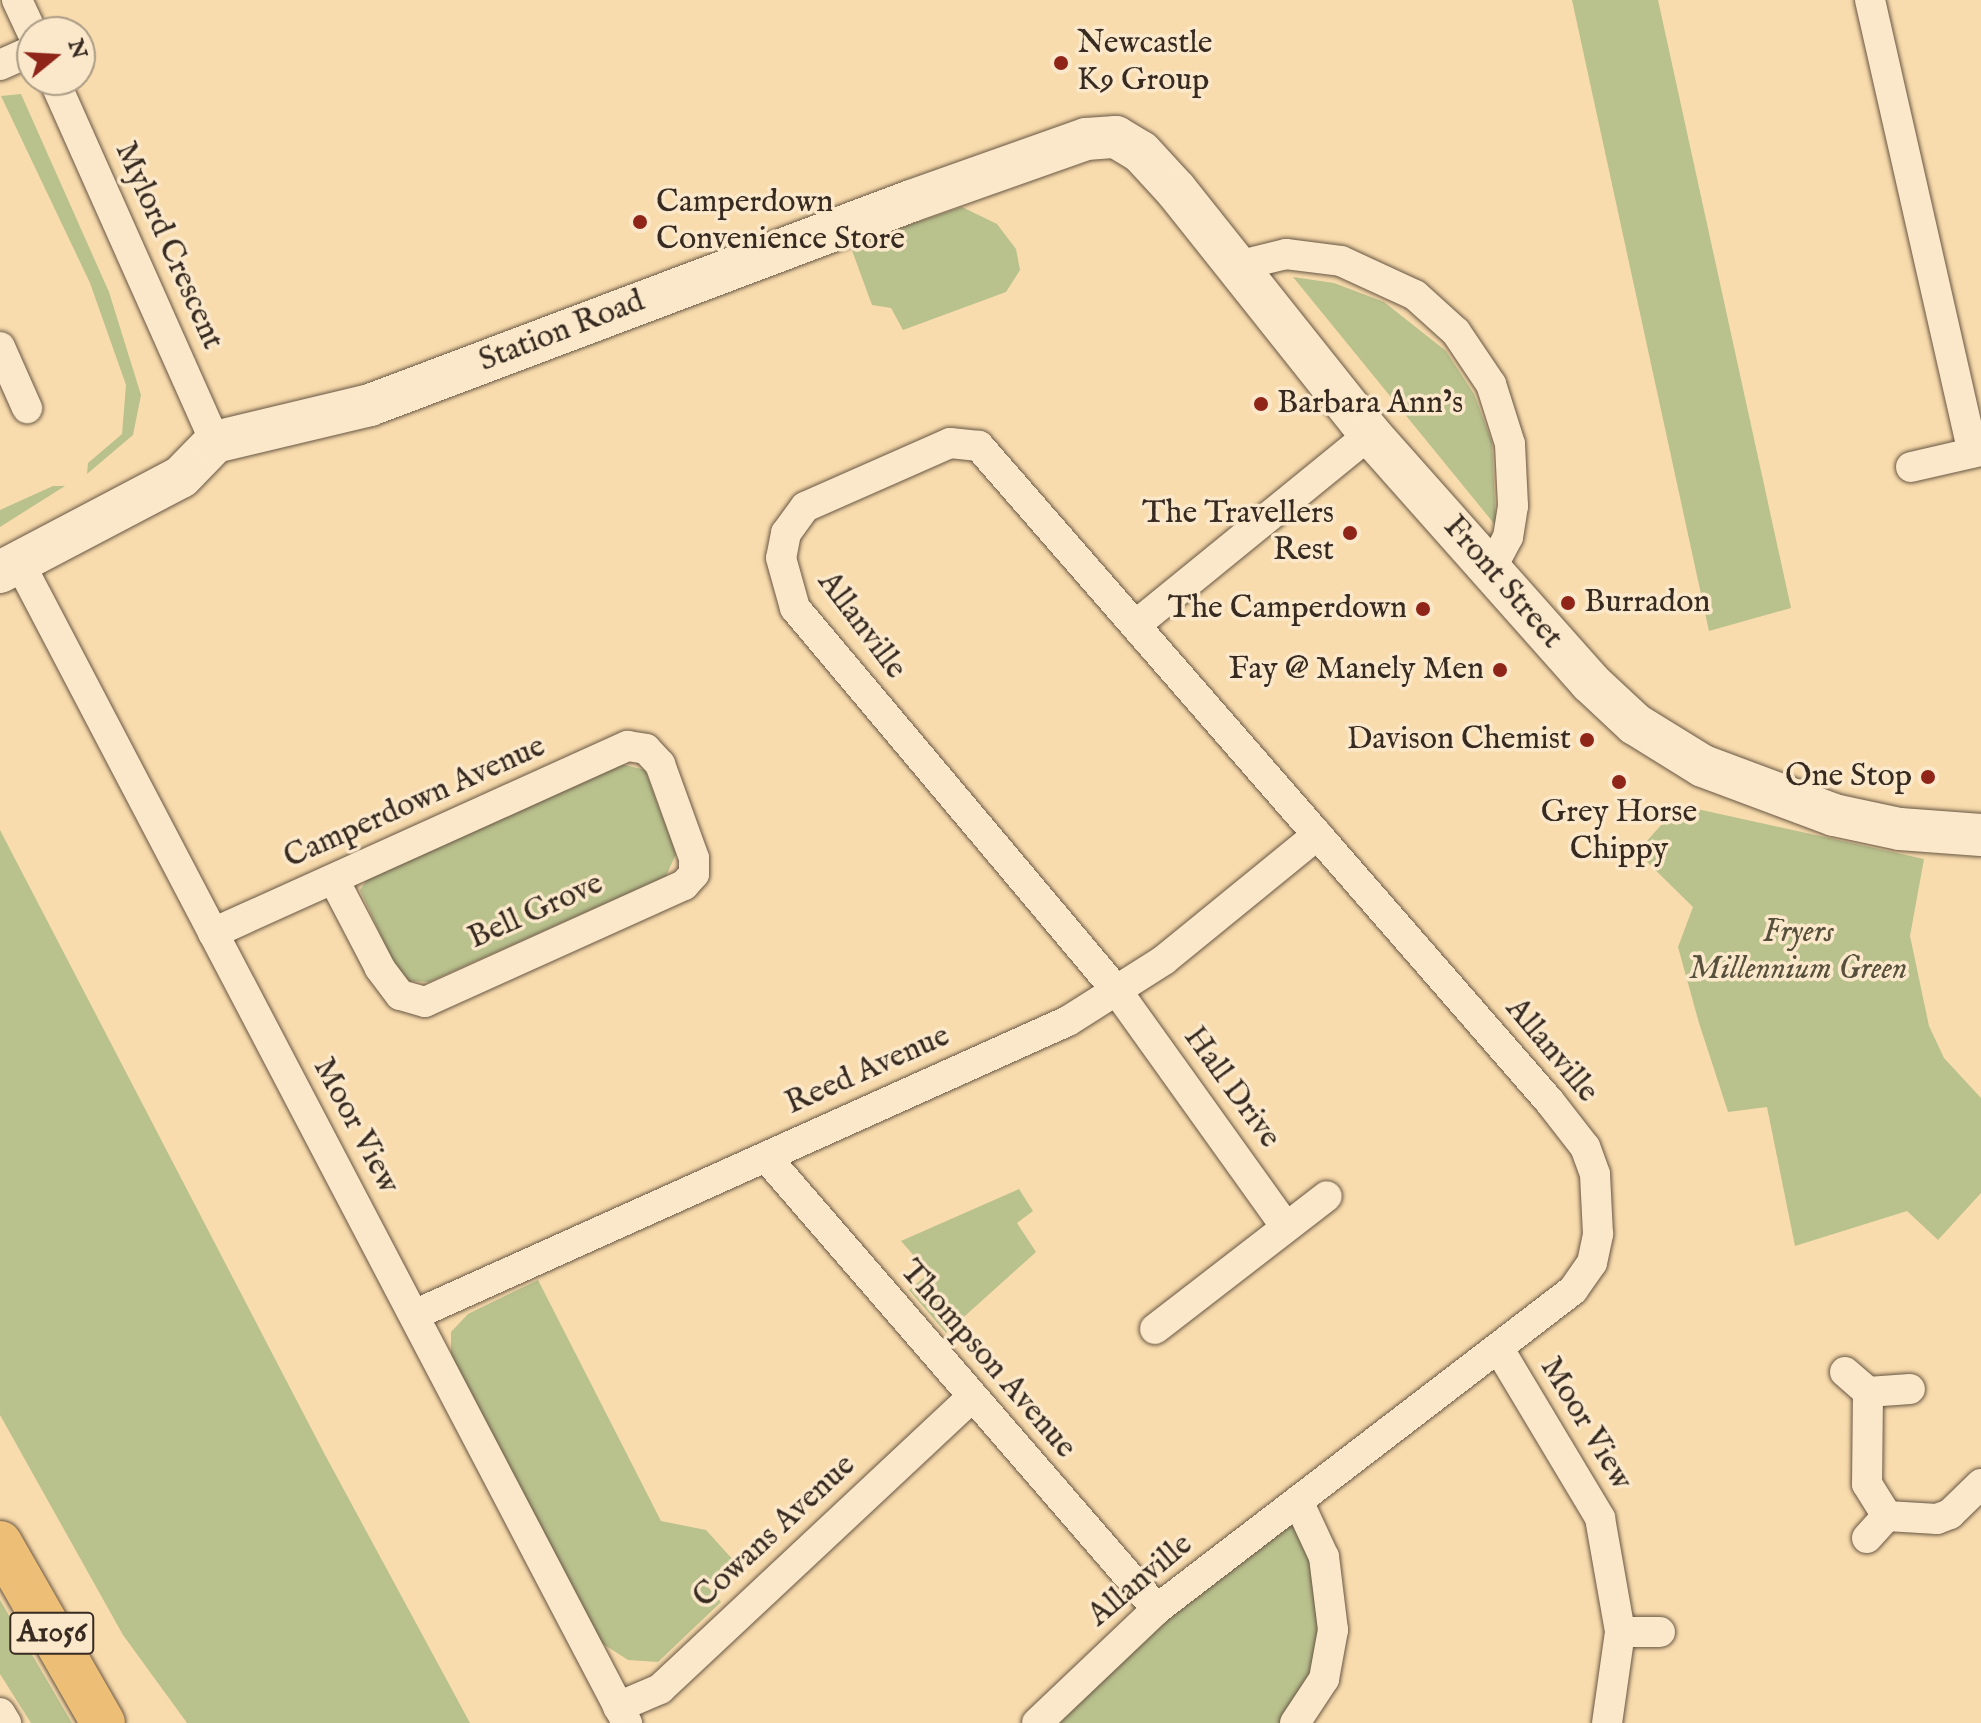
<!DOCTYPE html>
<html>
<head>
<meta charset="utf-8">
<style>
	body { margin:0 }
	#map { position:relative; width:1981px; height:1723px; overflow:hidden; background:#f9dcad; font-family:"IM FELL English",serif }
	div>[style] { position:absolute }
	.green>* { inset:0; background:#b9c18d }
	.roads { filter:drop-shadow(0 0 2px #675644) drop-shadow(0 0 2px #675644) }
	.minor>* { height:30px; margin:-15px; padding:0 15px; transform-origin:15px; border-radius:15px; background:#fbe8ca }
	.secondary>* { height:42px; margin:-21px; padding:0 21px; transform-origin:21px; border-radius:21px; background:#fbe8ca }
	.primary>* { height:44px; margin:-22px; padding:0 22px; transform-origin:22px; border-radius:22px; background:#ecbe76 }
	.dots>* { width:22px; height:22px; translate:-50% -50%; box-sizing:border-box; border:4px solid #fbe8ca; border-radius:50% }
	span { translate:-50% -50%; white-space:nowrap; text-align:center; line-height:1.15; -webkit-text-stroke:7px #fbe8ca; paint-order:stroke }
	.shield-label span { padding:2px 6px; background:#fbe8ca; border:2px solid; border-radius:6px; -webkit-text-stroke-width:0 }
	.shield-label { font-size:30px; color:#362a21; font-weight:700 }
	.poi-label { font-size:32px; color:#362a21 }
	.left { translate:0 -50%; text-align:left }
	.right { translate:-100% -50%; text-align:right }
	.street-label { font-size:32px; color:#362a21 }
	.park-label { font-size:32px; color:#57503c; font-style:italic }
	.north { position:absolute; left:16px; top:16px; width:80px; height:80px; box-sizing:border-box; background:#fbe8ca; border:2px solid #ac9c86; border-radius:50%; rotate:72deg; font-size:22px; font-weight:700; line-height:32px; text-align:center; color:#362a21 }
	.north::after { content:''; display:block; margin:auto; width:28px; height:36px; background:#8f2418; clip-path:polygon(50% 0,100% 100%,50% 72%,0 100%) }
</style>
</head>
<body>
<div id="map">
	<div class="green">
		<div style="clip-path:polygon(1572px 0,1658px 0,1791px 608px,1709px 631px)"></div>
		<div style="clip-path:polygon(21px 94px,109px 292px,141px 395px,133px 435px,87px 474px,88px 463px,122px 434px,126px 385px,90px 283px,1px 96px)"></div>
		<div style="clip-path:polygon(962px 207px,997px 224px,1016px 249px,1020px 270px,1006px 292px,903px 330px,891px 308px,872px 305px,850px 245px)"></div>
		<div style="clip-path:polygon(1293px 277px,1334px 283px,1384px 302px,1446px 351px,1474px 394px,1492px 442px,1496px 526px)"></div>
		<div style="clip-path:polygon(53px 486px,65px 486px,0 527px,0 510px)"></div>
		<div style="clip-path:polygon(621px 764px,645px 770px,676px 854px,666px 876px,429px 982px,409px 981px,396px 968px,360px 890px,371px 873px)"></div>
		<div style="clip-path:polygon(1679px 805px,1924px 859px,1910px 936px,1929px 1026px,1944px 1058px,1981px 1098px,1981px 1193px,1938px 1240px,1907px 1211px,1795px 1246px,1767px 1107px,1728px 1112px,1699px 1023px,1678px 947px,1693px 907px,1637px 852px)"></div>
		<div style="clip-path:polygon(0 830px,324px 1453px,470px 1723px,187px 1723px,123px 1635px,0 1415px)"></div>
		<div style="clip-path:polygon(1019px 1189px,1033px 1211px,1017px 1223px,1036px 1252px,946px 1333px,909px 1290px,929px 1273px,901px 1241px)"></div>
		<div style="clip-path:polygon(538px 1280px,661px 1521px,706px 1530px,734px 1561px,707px 1586px,721px 1602px,658px 1662px,628px 1660px,597px 1640px,451px 1355px,451px 1332px,468px 1314px)"></div>
		<div style="clip-path:polygon(1292px 1523px,1313px 1563px,1320px 1632px,1314px 1675px,1280px 1723px,1060px 1723px,1169px 1616px)"></div>
		<div style="clip-path:polygon(0 1600px,72px 1723px,31px 1723px,0 1674px)"></div>
	</div>
	<div class="roads">
		<div class="minor">
			<div style="left:17px;top:0;width:35px;rotate:65deg"></div>
			<div style="left:1870px;top:0;width:464px;rotate:77.2deg"></div>
			<div style="left:0;top:65px;width:35px;rotate:-24deg"></div>
			<div style="left:54px;top:80px;width:396px;rotate:66deg"></div>
			<div style="left:1237px;top:266px;width:50px;rotate:-13.8deg"></div>
			<div style="left:1286px;top:254px;width:55px;rotate:7.3deg"></div>
			<div style="left:1341px;top:261px;width:81px;rotate:24.7deg"></div>
			<div style="left:1415px;top:295px;width:55px;rotate:42.1deg"></div>
			<div style="left:1456px;top:332px;width:63px;rotate:56.1deg"></div>
			<div style="left:1491px;top:384px;width:63px;rotate:72.4deg"></div>
			<div style="left:1510px;top:444px;width:62px;rotate:87.2deg"></div>
			<div style="left:1513px;top:506px;width:31px;rotate:99deg"></div>
			<div style="left:1508px;top:537px;width:36px;rotate:118deg"></div>
			<div style="left:0;top:347px;width:67px;rotate:66.1deg"></div>
			<div style="left:1911px;top:467px;width:72px;rotate:-12.9deg"></div>
			<div style="left:19px;top:562px;width:1311px;rotate:62.36deg"></div>
			<div style="left:1137px;top:624px;width:301px;rotate:-39.2deg"></div>
			<div style="left:213px;top:933px;width:455px;rotate:-24.3deg"></div>
			<div style="left:628px;top:746px;width:18px;rotate:9deg"></div>
			<div style="left:646px;top:749px;width:21px;rotate:47deg"></div>
			<div style="left:660px;top:764px;width:100px;rotate:70.1deg"></div>
			<div style="left:694px;top:858px;width:16px;rotate:90deg"></div>
			<div style="left:694px;top:874px;width:15px;rotate:132deg"></div>
			<div style="left:684px;top:885px;width:284px;rotate:155.7deg"></div>
			<div style="left:425px;top:1002px;width:26px;rotate:-164deg"></div>
			<div style="left:400px;top:995px;width:34px;rotate:-127deg"></div>
			<div style="left:380px;top:968px;width:99px;rotate:-117.6deg"></div>
			<div style="left:766px;top:1157px;width:598px;rotate:49.14deg"></div>
			<div style="left:414px;top:1315px;width:717px;rotate:-24.21deg"></div>
			<div style="left:1068px;top:1021px;width:114px;rotate:-32.4deg"></div>
			<div style="left:1164px;top:960px;width:198px;rotate:-39.2deg"></div>
			<div style="left:1155px;top:1329px;width:217px;rotate:-37.7deg"></div>
			<div style="left:1499px;top:1349px;width:197px;rotate:59.1deg"></div>
			<div style="left:1600px;top:1518px;width:116px;rotate:80deg"></div>
			<div style="left:1620px;top:1632px;width:92px;rotate:98.1deg"></div>
			<div style="left:1845px;top:1372px;width:30px;rotate:41deg"></div>
			<div style="left:1868px;top:1392px;width:42px;rotate:-4.1deg"></div>
			<div style="left:1868px;top:1392px;width:92px;rotate:90.6deg"></div>
			<div style="left:1867px;top:1484px;width:38px;rotate:58deg"></div>
			<div style="left:1887px;top:1516px;width:50px;rotate:3.4deg"></div>
			<div style="left:1937px;top:1519px;width:14px;rotate:-21deg"></div>
			<div style="left:1950px;top:1514px;width:43px;rotate:-44.1deg"></div>
			<div style="left:1867px;top:1538px;width:30px;rotate:-48deg"></div>
			<div style="left:1620px;top:1632px;width:40px"></div>
			<div style="left:618px;top:1707px;width:46px;rotate:-23.2deg"></div>
			<div style="left:660px;top:1689px;width:427px;rotate:-43.1deg"></div>
			<div style="left:0;top:1713px;width:12px;rotate:59deg"></div>
			<div style="left:1037px;top:1723px;width:166px;rotate:-43.5deg"></div>
			<div style="left:1157px;top:1609px;width:524px;rotate:-37.48deg"></div>
			<div style="left:1573px;top:1290px;width:33px;rotate:-55deg"></div>
			<div style="left:1592px;top:1263px;width:30px;rotate:-78deg"></div>
			<div style="left:1598px;top:1234px;width:60px;rotate:-92.9deg"></div>
			<div style="left:1595px;top:1174px;width:29px;rotate:-110deg"></div>
			<div style="left:1585px;top:1147px;width:57px;rotate:-127.9deg"></div>
			<div style="left:1550px;top:1102px;width:870px;rotate:-131.04deg"></div>
			<div style="left:979px;top:446px;width:29px;rotate:-174deg"></div>
			<div style="left:950px;top:443px;width:158px;rotate:156.2deg"></div>
			<div style="left:805px;top:507px;width:32px;rotate:126deg"></div>
			<div style="left:786px;top:533px;width:25px;rotate:101deg"></div>
			<div style="left:781px;top:558px;width:52px;rotate:74.4deg"></div>
			<div style="left:795px;top:608px;width:500px;rotate:49.95deg"></div>
			<div style="left:1117px;top:991px;width:290px;rotate:54.4deg"></div>
			<div style="left:1295px;top:1723px;width:53px;rotate:-56.6deg"></div>
			<div style="left:1324px;top:1679px;width:50px;rotate:-79.6deg"></div>
			<div style="left:1333px;top:1630px;width:74px;rotate:-97deg"></div>
			<div style="left:1324px;top:1557px;width:62px;rotate:-114.9deg"></div>
		</div>
		<div class="secondary">
			<div style="left:0;top:572px;width:204px;rotate:-27.7deg"></div>
			<div style="left:181px;top:477px;width:49px;rotate:-45.8deg"></div>
			<div style="left:215px;top:442px;width:159px;rotate:-13.4deg"></div>
			<div style="left:370px;top:405px;width:578px;rotate:-20.66deg"></div>
			<div style="left:911px;top:201px;width:186px;rotate:-19.5deg"></div>
			<div style="left:1086px;top:139px;width:30px;rotate:-4deg"></div>
			<div style="left:1116px;top:137px;width:29px;rotate:31deg"></div>
			<div style="left:1141px;top:152px;width:52px;rotate:47.4deg"></div>
			<div style="left:1176px;top:190px;width:312px;rotate:51.5deg"></div>
			<div style="left:1370px;top:434px;width:332px;rotate:48.4deg"></div>
			<div style="left:1590px;top:682px;width:62px;rotate:43deg"></div>
			<div style="left:1635px;top:724px;width:80px;rotate:31.7deg"></div>
			<div style="left:1703px;top:766px;width:140px;rotate:20.5deg"></div>
			<div style="left:1834px;top:815px;width:67px;rotate:12deg"></div>
			<div style="left:1900px;top:829px;width:81px;rotate:4.2deg"></div>
		</div>
		<div class="primary">
			<div style="left:0;top:1543px;width:207px;rotate:60.2deg"></div>
		</div>
	</div>
	<div class="dots">
		<div style="left:1061px;top:63px;background:#8f2418"></div>
		<div style="left:640px;top:222px;background:#8f2418"></div>
		<div style="left:1261px;top:404px;background:#8f2418"></div>
		<div style="left:1350px;top:533px;background:#8f2418"></div>
		<div style="left:1568px;top:603px;background:#8f2418"></div>
		<div style="left:1423px;top:609px;background:#8f2418"></div>
		<div style="left:1500px;top:670px;background:#8f2418"></div>
		<div style="left:1587px;top:740px;background:#8f2418"></div>
		<div style="left:1928px;top:777px;background:#8f2418"></div>
		<div style="left:1619px;top:782px;background:#8f2418"></div>
	</div>
	<div class="shield-label">
		<span style="left:52px;top:1633px">A1056</span>
	</div>
	<div class="poi-label">
		<span class="left" style="left:1077px;top:63px">Newcastle<br>K9 Group</span>
		<span class="left" style="left:656px;top:222px">Camperdown<br>Convenience Store</span>
		<span class="left" style="left:1277px;top:404px">Barbara Ann’s</span>
		<span class="right" style="left:1334px;top:533px">The Travellers<br>Rest</span>
		<span class="left" style="left:1584px;top:603px">Burradon</span>
		<span class="right" style="left:1407px;top:609px">The Camperdown</span>
		<span class="right" style="left:1484px;top:670px">Fay @ Manely Men</span>
		<span class="right" style="left:1571px;top:740px">Davison Chemist</span>
		<span class="right" style="left:1912px;top:777px">One Stop</span>
		<span style="left:1619px;top:832px">Grey Horse<br>Chippy</span>
	</div>
	<div class="street-label">
		<span style="left:168px;top:246px;rotate:66deg">Mylord Crescent</span>
		<span style="left:562px;top:332px;rotate:-21deg">Station Road</span>
		<span style="left:1502px;top:583px;rotate:49deg">Front Street</span>
		<span style="left:861px;top:626px;rotate:53deg">Allanville</span>
		<span style="left:415px;top:803px;rotate:-24deg">Camperdown Avenue</span>
		<span style="left:536px;top:912px;rotate:-24deg">Bell Grove</span>
		<span style="left:1551px;top:1051px;rotate:50deg">Allanville</span>
		<span style="left:868px;top:1071px;rotate:-24deg">Reed Avenue</span>
		<span style="left:1231px;top:1088px;rotate:54deg">Hall Drive</span>
		<span style="left:355px;top:1126px;rotate:62deg">Moor View</span>
		<span style="left:987px;top:1360px;rotate:49deg">Thompson Avenue</span>
		<span style="left:1585px;top:1424px;rotate:59deg">Moor View</span>
		<span style="left:775px;top:1532px;rotate:-43deg">Cowans Avenue</span>
		<span style="left:1141px;top:1581px;rotate:-40deg">Allanville</span>
	</div>
	<div class="park-label">
		<span style="left:1798px;top:952px">Fryers<br>Millennium Green</span>
	</div>
	<div class="north">N</div>
</div>
</body>
</html>
